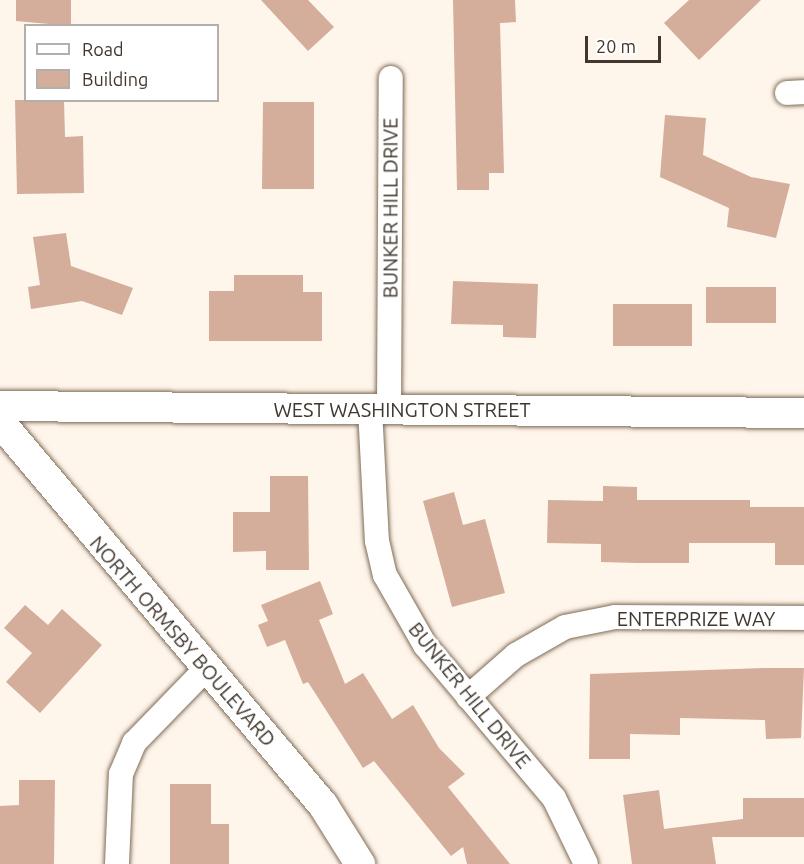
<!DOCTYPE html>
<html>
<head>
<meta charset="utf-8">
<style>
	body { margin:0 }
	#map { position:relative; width:804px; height:864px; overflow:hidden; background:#fef5eb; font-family:Ubuntu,sans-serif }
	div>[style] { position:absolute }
	.building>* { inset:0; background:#d4ad9b }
	.roads { filter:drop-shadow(0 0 2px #806c56) drop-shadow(0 0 2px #806c56) }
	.minor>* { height:24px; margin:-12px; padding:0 12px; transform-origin:12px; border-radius:12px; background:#fff }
	.tertiary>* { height:30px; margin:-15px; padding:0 15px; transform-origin:15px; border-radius:15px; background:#fff }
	span { translate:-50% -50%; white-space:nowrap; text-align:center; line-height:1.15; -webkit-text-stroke:5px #fff; paint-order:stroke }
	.street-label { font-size:20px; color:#41372e }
	.legend { position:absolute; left:24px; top:24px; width:195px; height:78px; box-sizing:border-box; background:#fff; border:2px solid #b3afab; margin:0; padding:8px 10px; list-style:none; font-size:18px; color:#41372e }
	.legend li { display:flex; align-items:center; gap:12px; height:30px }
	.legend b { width:30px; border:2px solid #b3afab }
	.scale { position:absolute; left:585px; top:36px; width:76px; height:27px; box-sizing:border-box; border:3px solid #41372e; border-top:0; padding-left:8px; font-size:18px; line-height:21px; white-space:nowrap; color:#41372e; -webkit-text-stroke:4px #fff; paint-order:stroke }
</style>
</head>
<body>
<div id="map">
	<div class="building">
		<div style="clip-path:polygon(16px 0,71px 0,71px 26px,16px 21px)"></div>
		<div style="clip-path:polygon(261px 0,308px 0,334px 27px,308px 51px)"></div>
		<div style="clip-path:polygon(453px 0,515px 0,516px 22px,500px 23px,504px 173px,489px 173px,489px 190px,457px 190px)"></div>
		<div style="clip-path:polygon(689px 0,761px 0,699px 60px,664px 23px)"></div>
		<div style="clip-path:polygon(15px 100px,64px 100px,65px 137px,83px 136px,84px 193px,17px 194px)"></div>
		<div style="clip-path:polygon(263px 102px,314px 102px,314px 189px,262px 189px)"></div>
		<div style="clip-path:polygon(665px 115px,706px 118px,703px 155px,751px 177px,790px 184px,776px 238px,727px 227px,729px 208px,660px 177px)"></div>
		<div style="clip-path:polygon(66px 233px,71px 266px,133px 288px,122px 315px,82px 301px,31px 309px,28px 287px,40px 285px,33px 237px)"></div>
		<div style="clip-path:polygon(234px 275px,303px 275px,303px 292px,322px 292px,322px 341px,209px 341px,209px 291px,234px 291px)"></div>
		<div style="clip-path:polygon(453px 281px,538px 284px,536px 338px,503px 337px,503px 325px,451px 324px)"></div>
		<div style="clip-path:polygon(706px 287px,776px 287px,776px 323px,706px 323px)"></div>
		<div style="clip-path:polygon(613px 304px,692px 304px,692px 346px,613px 346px)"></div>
		<div style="clip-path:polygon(270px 476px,308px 476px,309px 570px,266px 570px,266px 551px,233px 552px,233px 512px,270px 512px)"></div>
		<div style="clip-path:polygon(603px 486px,637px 487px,637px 500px,750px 500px,750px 507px,804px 507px,804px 565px,775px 565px,775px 543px,689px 543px,689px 563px,637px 563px,601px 562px,601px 544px,547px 543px,548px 500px,603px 501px)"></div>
		<div style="clip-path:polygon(454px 492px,463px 525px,485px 519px,505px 593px,452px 607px,423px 501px)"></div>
		<div style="clip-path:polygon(320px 581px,333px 614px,319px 620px,345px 684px,363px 673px,392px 719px,413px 705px,439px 748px,465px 774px,448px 787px,510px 864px,467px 864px,463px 847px,451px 856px,374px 761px,363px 768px,308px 682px,303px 684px,285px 640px,267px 647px,258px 625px,268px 621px,261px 605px)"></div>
		<div style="clip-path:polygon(25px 605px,48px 625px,62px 609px,102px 645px,40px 713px,6px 682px,32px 653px,4px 628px)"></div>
		<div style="clip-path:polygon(765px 668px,804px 668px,801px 738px,766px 739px,765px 720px,680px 718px,680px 735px,630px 734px,630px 759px,589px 759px,590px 674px)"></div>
		<div style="clip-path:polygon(19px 780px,55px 780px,54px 864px,0 864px,0 806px,19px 805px)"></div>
		<div style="clip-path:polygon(170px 784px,211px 784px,211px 824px,229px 824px,229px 864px,170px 864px)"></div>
		<div style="clip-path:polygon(659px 790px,664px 829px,743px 819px,743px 798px,804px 798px,804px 837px,712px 837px,716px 864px,632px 864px,623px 795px)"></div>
	</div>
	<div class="roads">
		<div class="minor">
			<div style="left:787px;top:93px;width:17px;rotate:-3deg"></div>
			<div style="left:370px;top:409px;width:132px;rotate:87deg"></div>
			<div style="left:377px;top:541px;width:35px;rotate:77deg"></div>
			<div style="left:385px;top:575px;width:81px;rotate:60.3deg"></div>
			<div style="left:425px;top:645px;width:200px;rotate:49.9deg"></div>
			<div style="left:554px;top:798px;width:73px;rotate:64.1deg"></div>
			<div style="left:389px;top:409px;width:331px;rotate:-89.7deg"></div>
			<div style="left:468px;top:697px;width:64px;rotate:-41.2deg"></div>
			<div style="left:516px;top:655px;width:56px;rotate:-29.7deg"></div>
			<div style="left:565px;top:627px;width:51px;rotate:-11.3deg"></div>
			<div style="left:615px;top:617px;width:189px;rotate:0.3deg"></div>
			<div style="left:117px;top:864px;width:90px;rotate:-87.5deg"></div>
			<div style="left:121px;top:774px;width:34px;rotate:-67deg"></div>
			<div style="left:134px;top:743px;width:105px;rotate:-45.8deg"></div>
		</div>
		<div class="tertiary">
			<div style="left:0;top:406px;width:804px;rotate:0.5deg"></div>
			<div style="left:0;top:422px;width:501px;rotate:49.86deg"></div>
			<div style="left:323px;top:805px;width:70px;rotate:57.9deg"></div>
		</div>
	</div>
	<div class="street-label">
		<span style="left:390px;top:208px;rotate:-90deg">BUNKER HILL DRIVE</span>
		<span style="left:402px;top:409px">WEST WASHINGTON STREET</span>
		<span style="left:696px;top:618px">ENTERPRIZE WAY</span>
		<span style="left:183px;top:641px;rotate:49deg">NORTH ORMSBY BOULEVARD</span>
		<span style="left:470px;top:695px;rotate:51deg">BUNKER HILL DRIVE</span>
	</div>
	<ul class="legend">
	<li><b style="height:8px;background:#fff"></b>Road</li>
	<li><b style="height:16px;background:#d4ad9b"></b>Building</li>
	</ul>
	<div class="scale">20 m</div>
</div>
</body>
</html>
